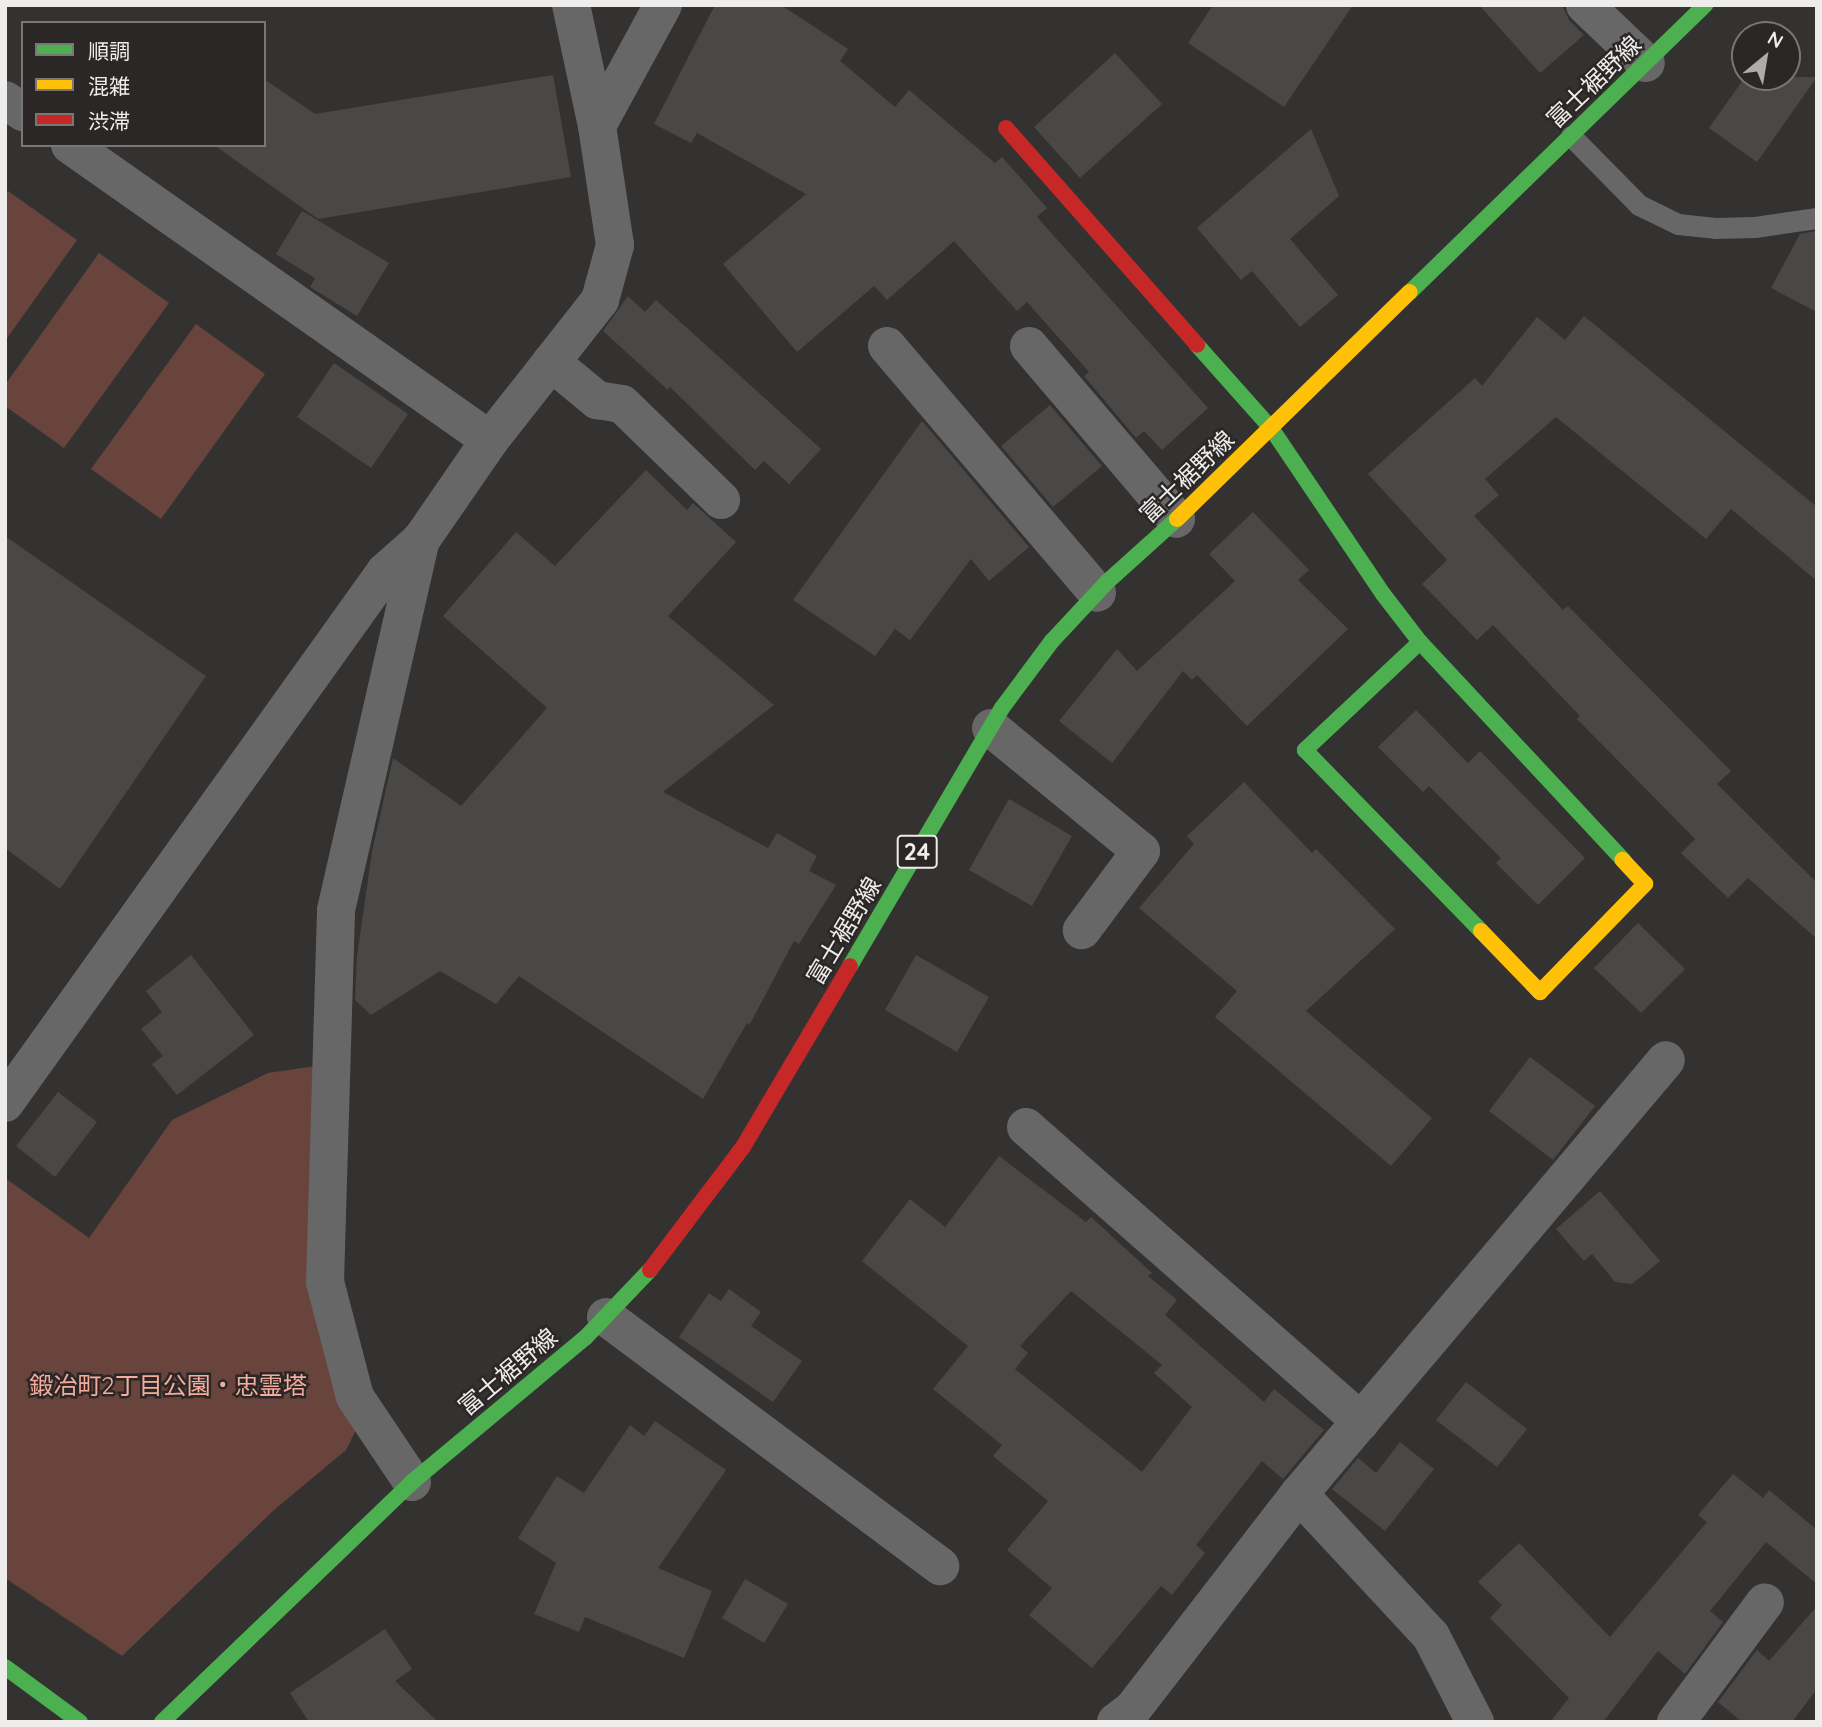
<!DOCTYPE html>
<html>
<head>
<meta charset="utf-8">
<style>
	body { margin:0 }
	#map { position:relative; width:1822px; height:1727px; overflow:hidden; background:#343231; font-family:Quicksand,"Noto Sans JP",sans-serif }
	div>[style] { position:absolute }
	.green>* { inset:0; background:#68443d }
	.building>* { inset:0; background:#494847 }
	.lane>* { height:21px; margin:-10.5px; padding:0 10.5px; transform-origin:10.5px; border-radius:10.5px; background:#686767 }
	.street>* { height:38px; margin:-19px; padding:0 19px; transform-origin:19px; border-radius:19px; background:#686767 }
	.fast>* { height:16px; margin:-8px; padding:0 8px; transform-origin:8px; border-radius:8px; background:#4caf50 }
	.slow>* { height:16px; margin:-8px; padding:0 8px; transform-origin:8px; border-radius:8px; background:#ffc107 }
	.jam>* { height:16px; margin:-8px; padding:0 8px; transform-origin:8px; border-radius:8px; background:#c62828 }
	span { translate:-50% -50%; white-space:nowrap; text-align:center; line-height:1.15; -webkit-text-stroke:5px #2b2727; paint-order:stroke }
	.shield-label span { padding:2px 5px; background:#2b2727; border:2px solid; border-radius:5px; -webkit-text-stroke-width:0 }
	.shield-label { font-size:23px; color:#efedec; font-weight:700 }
	.street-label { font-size:24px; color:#efedec }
	.park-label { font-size:24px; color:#f6ac9d }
	.frame { position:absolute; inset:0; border:7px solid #efedec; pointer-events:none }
	.legend { position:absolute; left:21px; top:21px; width:245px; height:126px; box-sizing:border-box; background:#2b2727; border:2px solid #797676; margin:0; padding:9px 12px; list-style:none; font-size:21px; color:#efedec }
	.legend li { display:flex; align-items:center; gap:14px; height:35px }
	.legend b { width:35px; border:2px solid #797676 }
	.north { position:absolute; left:1731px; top:21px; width:70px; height:70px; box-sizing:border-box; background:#2b2727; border:2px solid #797676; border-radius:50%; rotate:30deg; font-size:19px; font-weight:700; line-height:28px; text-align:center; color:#efedec }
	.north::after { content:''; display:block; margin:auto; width:24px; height:32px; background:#aeacab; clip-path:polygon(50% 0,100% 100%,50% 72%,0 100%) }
</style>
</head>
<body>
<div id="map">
	<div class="green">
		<div style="clip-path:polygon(8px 191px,77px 240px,5px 341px,5px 195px)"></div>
		<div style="clip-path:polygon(99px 253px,169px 303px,64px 448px,5px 406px,5px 385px)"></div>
		<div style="clip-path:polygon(196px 324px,265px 374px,161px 519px,91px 469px)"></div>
		<div style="clip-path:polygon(316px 1066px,356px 1430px,346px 1450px,274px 1510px,122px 1656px,5px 1578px,5px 1178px,89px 1238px,172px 1120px,268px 1073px)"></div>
	</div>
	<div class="building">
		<div style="clip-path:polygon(715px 5px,781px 5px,848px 49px,840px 61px,895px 107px,909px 90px,995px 163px,1002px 157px,1047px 208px,1037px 217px,1208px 408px,1162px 450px,1144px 431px,1136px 438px,1084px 376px,1089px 372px,1027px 302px,1017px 311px,954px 241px,887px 300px,874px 286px,797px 352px,723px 264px,806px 194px,697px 133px,691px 143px,654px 124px)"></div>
		<div style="clip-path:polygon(1213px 5px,1353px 5px,1284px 107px,1188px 43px)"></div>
		<div style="clip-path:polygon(1479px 5px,1562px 5px,1569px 20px,1584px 35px,1540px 73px)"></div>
		<div style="clip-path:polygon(1115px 53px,1162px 104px,1080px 178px,1034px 127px)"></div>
		<div style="clip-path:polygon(553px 75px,571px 177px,318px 219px,214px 145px,264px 145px,264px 79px,315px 114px)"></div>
		<div style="clip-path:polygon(1745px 77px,1817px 77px,1757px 162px,1709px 128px)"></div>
		<div style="clip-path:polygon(1311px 129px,1339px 196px,1290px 239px,1338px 295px,1300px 327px,1252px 271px,1241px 280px,1197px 228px)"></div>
		<div style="clip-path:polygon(302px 211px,389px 263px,357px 316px,310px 287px,315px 278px,276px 254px)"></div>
		<div style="clip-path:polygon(1817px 231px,1817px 312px,1771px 288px,1800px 234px)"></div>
		<div style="clip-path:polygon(628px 296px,645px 312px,656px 300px,821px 449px,789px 484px,764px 461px,755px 470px,670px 387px,668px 390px,603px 331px)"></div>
		<div style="clip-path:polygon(1584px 316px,1817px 507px,1817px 581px,1731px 509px,1706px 539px,1556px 417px,1485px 479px,1499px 495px,1474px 516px,1563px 610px,1568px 606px,1731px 771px,1717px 784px,1817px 883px,1817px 939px,1748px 878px,1728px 898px,1681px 853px,1695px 839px,1577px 719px,1580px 716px,1493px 625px,1477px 640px,1422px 584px,1447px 560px,1368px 474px,1475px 378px,1482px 386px,1537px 317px,1565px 340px)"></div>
		<div style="clip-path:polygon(334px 363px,408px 414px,371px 468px,297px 417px)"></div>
		<div style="clip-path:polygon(1050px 405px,1102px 466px,1053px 507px,1001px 446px)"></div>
		<div style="clip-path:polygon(922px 421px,1029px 547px,989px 581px,971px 559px,910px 640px,895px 629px,875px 656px,793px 600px)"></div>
		<div style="clip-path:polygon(646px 470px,687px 510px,693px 503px,736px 542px,668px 616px,774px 705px,663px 792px,768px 848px,777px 833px,817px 856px,809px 871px,836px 885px,799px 944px,794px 941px,750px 1024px,747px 1023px,703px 1099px,519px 976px,496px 1004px,440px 971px,371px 1015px,355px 1000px,357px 956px,372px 852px,393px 758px,461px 806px,547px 708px,443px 616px,516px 532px,555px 566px)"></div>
		<div style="clip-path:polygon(1253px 512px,1309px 570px,1298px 580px,1348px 629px,1247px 726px,1197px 675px,1192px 680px,1183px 671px,1112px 763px,1059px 721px,1117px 649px,1137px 671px,1235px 581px,1209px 554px)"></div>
		<div style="clip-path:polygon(5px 536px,206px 676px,60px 889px,5px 848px)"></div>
		<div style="clip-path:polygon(1416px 710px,1468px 763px,1480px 751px,1585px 858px,1538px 905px,1496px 863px,1501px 858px,1429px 786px,1423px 792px,1378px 747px)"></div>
		<div style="clip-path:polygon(1244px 782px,1312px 853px,1316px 849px,1395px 929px,1306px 1011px,1432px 1118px,1391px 1166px,1215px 1017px,1237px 991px,1139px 908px,1194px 844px,1187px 836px)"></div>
		<div style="clip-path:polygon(1009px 799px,1072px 836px,1032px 906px,969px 870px)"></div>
		<div style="clip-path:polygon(1638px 923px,1685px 969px,1641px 1013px,1594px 968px)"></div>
		<div style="clip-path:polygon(191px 955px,254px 1035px,177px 1095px,152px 1064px,163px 1056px,141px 1029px,162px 1012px,146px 991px)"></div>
		<div style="clip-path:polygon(916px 955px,989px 997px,957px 1052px,885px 1010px)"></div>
		<div style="clip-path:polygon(1530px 1057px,1595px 1106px,1553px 1160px,1489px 1111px)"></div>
		<div style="clip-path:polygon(58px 1092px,97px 1122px,55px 1177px,16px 1146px)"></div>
		<div style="clip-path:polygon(evenodd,999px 1156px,1086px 1222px,1091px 1217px,1152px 1273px,1148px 1276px,1177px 1300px,1165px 1315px,1264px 1402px,1274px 1389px,1324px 1430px,1283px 1479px,1262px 1461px,1196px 1545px,1205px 1553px,1172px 1595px,1161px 1586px,1092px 1668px,1029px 1615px,1052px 1588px,1007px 1550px,1048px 1501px,993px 1456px,1002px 1445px,933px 1389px,968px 1346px,862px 1261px,910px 1199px,945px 1227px,999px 1156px,1071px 1291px,1162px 1365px,1154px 1373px,1192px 1407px,1142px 1472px,1015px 1369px,1028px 1353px,1020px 1346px,1071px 1291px)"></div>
		<div style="clip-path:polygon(1600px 1191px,1660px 1261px,1632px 1284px,1615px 1282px,1592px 1254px,1584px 1261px,1556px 1229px)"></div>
		<div style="clip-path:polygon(729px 1289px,761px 1312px,751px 1326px,802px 1361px,773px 1402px,679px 1337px,709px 1293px,721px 1301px)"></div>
		<div style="clip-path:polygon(1466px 1382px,1527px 1429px,1497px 1467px,1436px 1420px)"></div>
		<div style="clip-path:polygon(655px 1421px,726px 1470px,658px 1568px,712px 1591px,684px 1658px,585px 1617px,579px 1632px,534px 1614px,556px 1563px,518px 1538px,557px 1476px,584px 1493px,630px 1425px,644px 1436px)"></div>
		<div style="clip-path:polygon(1400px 1442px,1434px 1469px,1385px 1531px,1332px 1489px,1358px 1458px,1376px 1473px)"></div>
		<div style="clip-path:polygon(1733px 1474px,1763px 1498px,1769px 1490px,1817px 1530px,1817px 1584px,1766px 1542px,1710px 1611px,1723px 1622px,1685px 1674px,1658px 1651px,1603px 1722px,1550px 1722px,1569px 1698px,1490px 1618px,1502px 1605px,1478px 1582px,1519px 1543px,1610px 1637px,1707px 1522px,1698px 1515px)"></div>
		<div style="clip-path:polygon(745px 1579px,788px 1604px,764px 1643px,722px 1618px)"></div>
		<div style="clip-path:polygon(1817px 1606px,1817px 1689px,1792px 1722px,1742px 1722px,1718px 1702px,1757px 1650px,1769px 1661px)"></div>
		<div style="clip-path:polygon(385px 1629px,412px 1669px,395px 1681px,438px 1722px,309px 1722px,290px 1693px)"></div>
	</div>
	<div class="lane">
		<div style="left:1571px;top:136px;width:97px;rotate:45.4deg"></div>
		<div style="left:1639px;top:205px;width:43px;rotate:26deg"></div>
		<div style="left:1678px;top:224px;width:37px;rotate:6deg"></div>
		<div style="left:1715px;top:228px;width:40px;rotate:-1.4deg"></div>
		<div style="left:1755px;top:227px;width:63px;rotate:-8.3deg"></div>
	</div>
	<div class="street">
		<div style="left:1585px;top:5px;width:84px;rotate:43.6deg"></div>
		<div style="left:5px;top:100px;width:22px;rotate:34deg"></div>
		<div style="left:597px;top:126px;width:138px;rotate:-61.4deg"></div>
		<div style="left:70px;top:145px;width:513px;rotate:35.08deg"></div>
		<div style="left:887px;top:346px;width:324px;rotate:49.6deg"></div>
		<div style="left:1029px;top:346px;width:227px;rotate:49.6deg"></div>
		<div style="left:551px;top:362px;width:60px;rotate:39.6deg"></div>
		<div style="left:597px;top:400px;width:25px;rotate:9deg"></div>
		<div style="left:622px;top:404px;width:138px;rotate:44.1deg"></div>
		<div style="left:991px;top:728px;width:194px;rotate:39.4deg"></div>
		<div style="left:1141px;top:851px;width:99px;rotate:126.8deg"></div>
		<div style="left:5px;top:1103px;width:653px;rotate:-54.41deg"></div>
		<div style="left:385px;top:572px;width:48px;rotate:-41.6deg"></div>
		<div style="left:421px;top:540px;width:121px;rotate:-55.4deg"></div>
		<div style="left:490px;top:440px;width:178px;rotate:-51.8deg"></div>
		<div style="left:600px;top:300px;width:57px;rotate:-74.7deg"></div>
		<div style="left:615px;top:245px;width:120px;rotate:-98.6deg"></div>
		<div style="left:597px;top:126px;width:124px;rotate:-102.1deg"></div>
		<div style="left:1026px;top:1127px;width:446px;rotate:41.3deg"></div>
		<div style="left:606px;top:1317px;width:417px;rotate:36.7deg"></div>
		<div style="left:412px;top:1482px;width:102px;rotate:-123.8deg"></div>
		<div style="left:355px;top:1397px;width:119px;rotate:-104.6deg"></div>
		<div style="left:325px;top:1282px;width:372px;rotate:-88.3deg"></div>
		<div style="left:336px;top:910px;width:380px;rotate:-77.1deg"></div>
		<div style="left:1299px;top:1494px;width:194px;rotate:47.1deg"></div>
		<div style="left:1431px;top:1636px;width:97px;rotate:62.9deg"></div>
		<div style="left:1116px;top:1722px;width:20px;rotate:-37deg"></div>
		<div style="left:1132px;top:1710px;width:273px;rotate:-52.3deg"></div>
		<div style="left:1299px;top:1494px;width:568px;rotate:-49.78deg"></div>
		<div style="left:1676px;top:1722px;width:149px;rotate:-53.4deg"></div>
	</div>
	<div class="fast">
		<div style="left:1410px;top:292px;width:412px;rotate:-44.2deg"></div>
		<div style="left:1197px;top:345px;width:111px;rotate:48.3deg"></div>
		<div style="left:1271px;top:428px;width:200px;rotate:56deg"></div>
		<div style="left:1383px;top:594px;width:61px;rotate:52.4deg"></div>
		<div style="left:1420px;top:642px;width:298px;rotate:47deg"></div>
		<div style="left:1420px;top:642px;width:158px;rotate:136.8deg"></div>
		<div style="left:1305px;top:750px;width:252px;rotate:45.8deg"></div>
		<div style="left:850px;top:966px;width:299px;rotate:-59.5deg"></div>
		<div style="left:1002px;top:708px;width:84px;rotate:-53.3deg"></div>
		<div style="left:1052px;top:641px;width:81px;rotate:-47deg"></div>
		<div style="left:1107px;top:582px;width:94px;rotate:-42deg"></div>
		<div style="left:5px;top:1667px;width:93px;rotate:36.3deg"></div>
		<div style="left:162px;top:1722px;width:347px;rotate:-43.8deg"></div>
		<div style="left:412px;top:1482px;width:225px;rotate:-39.8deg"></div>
		<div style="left:585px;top:1338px;width:94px;rotate:-46.3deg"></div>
	</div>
	<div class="slow">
		<div style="left:1177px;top:519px;width:325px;rotate:-44.3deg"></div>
		<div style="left:1481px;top:931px;width:85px;rotate:46deg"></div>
		<div style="left:1540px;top:992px;width:151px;rotate:-45.8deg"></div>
		<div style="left:1645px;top:884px;width:33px;rotate:-133deg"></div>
	</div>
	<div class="jam">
		<div style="left:1006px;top:128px;width:289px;rotate:48.6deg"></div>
		<div style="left:650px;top:1270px;width:154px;rotate:-52.9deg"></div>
		<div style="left:743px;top:1147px;width:210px;rotate:-59.4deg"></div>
	</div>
	<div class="shield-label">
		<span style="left:917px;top:852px">24</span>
	</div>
	<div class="street-label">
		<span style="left:1594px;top:82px;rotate:-44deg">富士裾野線</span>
		<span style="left:1187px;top:477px;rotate:-44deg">富士裾野線</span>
		<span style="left:844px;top:931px;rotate:-59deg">富士裾野線</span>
		<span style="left:508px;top:1372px;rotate:-40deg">富士裾野線</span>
	</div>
	<div class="park-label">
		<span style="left:168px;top:1386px">鍛冶町2丁目公園・忠霊塔</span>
	</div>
	<div class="frame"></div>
	<ul class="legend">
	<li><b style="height:9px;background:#4caf50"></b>順調</li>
	<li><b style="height:9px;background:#ffc107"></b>混雑</li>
	<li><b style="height:9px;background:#c62828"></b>渋滞</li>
	</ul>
	<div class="north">N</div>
</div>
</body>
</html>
